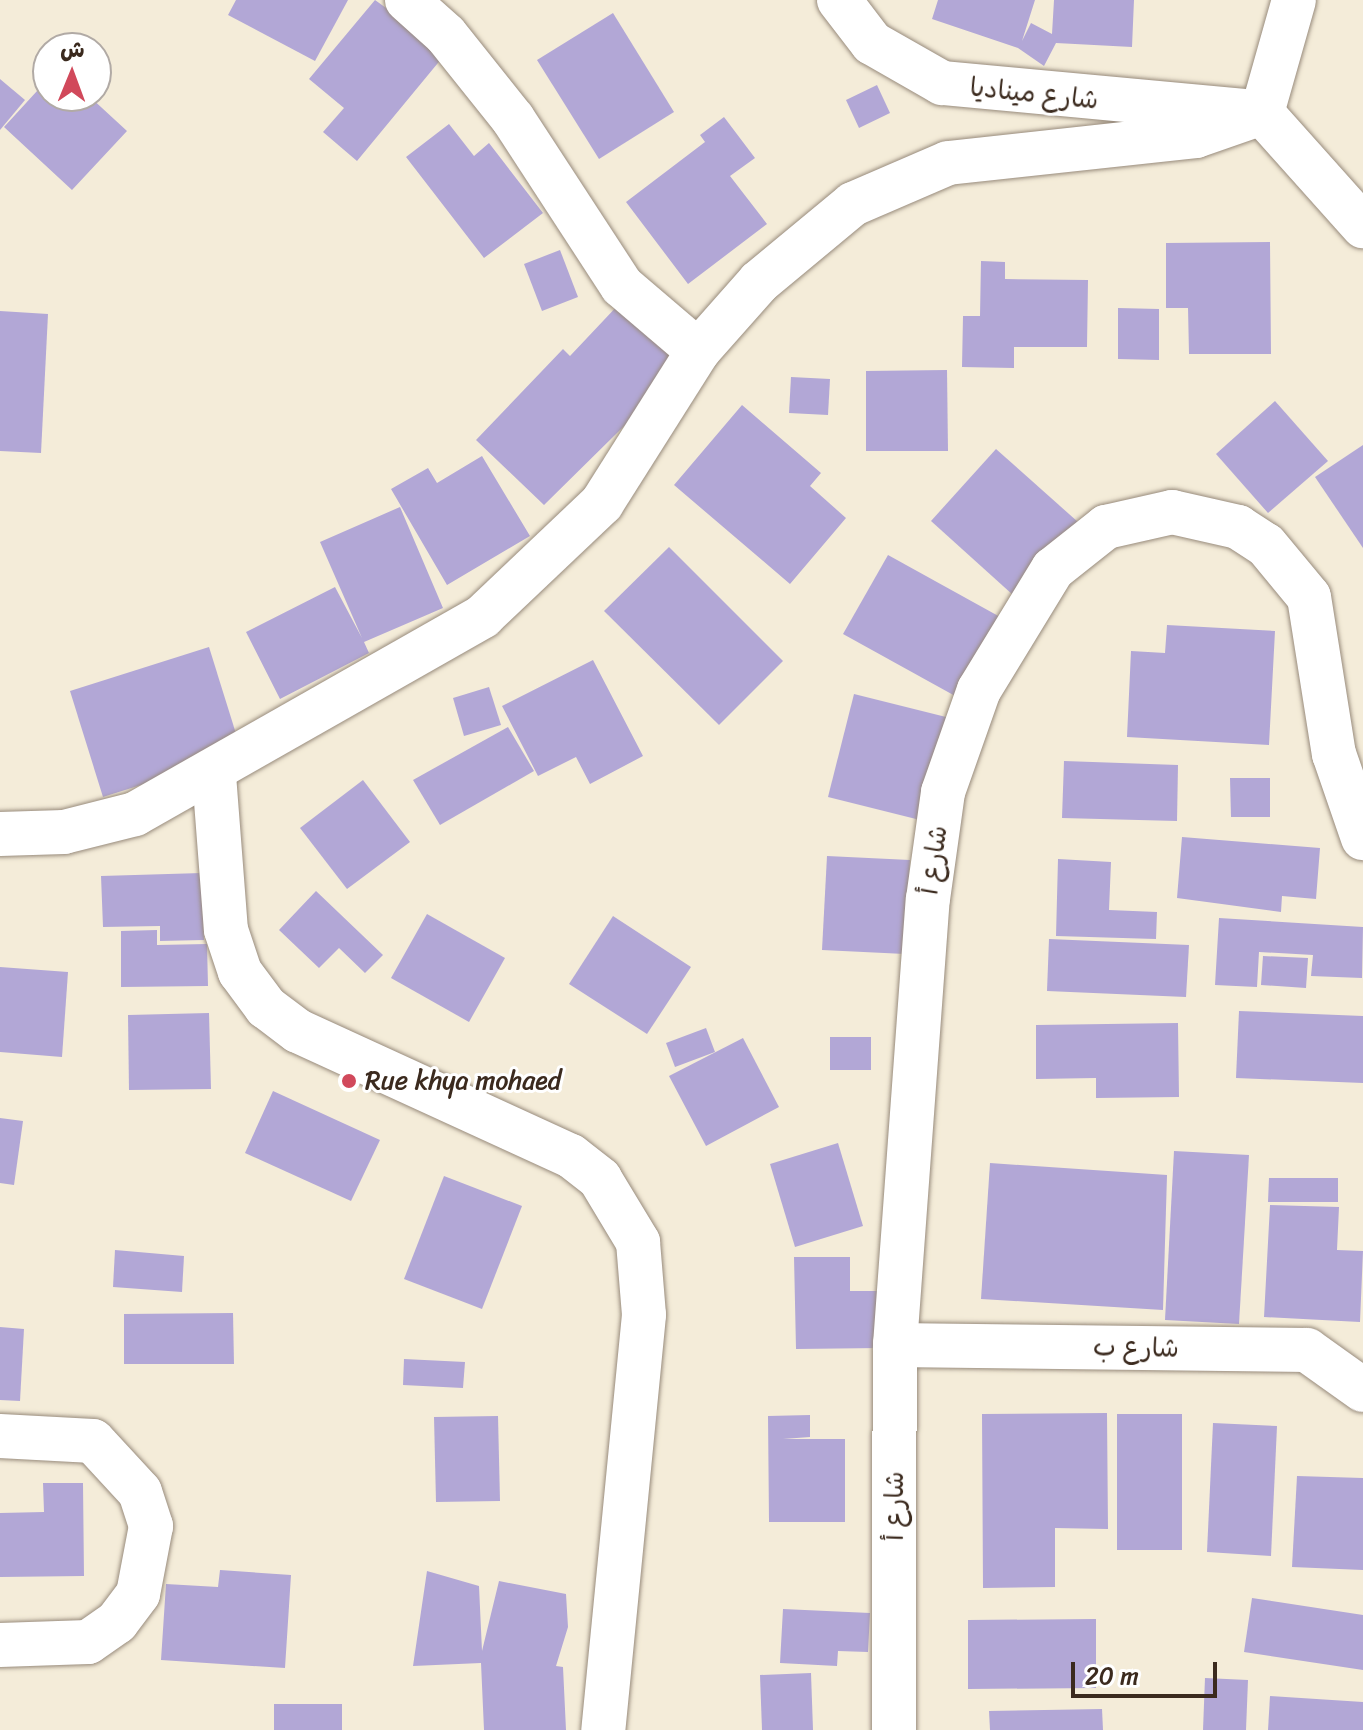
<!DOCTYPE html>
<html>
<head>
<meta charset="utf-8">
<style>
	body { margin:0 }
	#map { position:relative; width:1363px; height:1730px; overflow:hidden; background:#f4ecd9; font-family:Sriracha,"Playpen Sans Arabic",sans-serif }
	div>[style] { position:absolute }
	.building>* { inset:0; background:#b2a7d6 }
	.roads { filter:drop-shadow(0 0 2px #988b7c) drop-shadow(0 0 2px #988b7c) }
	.street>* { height:44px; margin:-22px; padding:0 22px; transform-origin:22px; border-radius:22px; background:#fff }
	.dots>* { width:22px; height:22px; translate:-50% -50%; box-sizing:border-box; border:4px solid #fff; border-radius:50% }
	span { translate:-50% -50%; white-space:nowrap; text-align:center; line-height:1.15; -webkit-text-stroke:6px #fff; paint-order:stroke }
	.street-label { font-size:26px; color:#3b2a1e }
	.poi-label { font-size:26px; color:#3b2a1e }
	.left { translate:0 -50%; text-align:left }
	.north { position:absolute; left:32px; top:32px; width:80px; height:80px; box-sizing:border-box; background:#fff; border:2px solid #b1aaa5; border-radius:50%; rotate:1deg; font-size:22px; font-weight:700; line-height:32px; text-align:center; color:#3b2a1e }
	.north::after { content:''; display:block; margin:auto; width:28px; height:36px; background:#d1495b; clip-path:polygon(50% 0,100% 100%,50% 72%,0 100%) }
	.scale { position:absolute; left:1071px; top:1662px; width:146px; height:36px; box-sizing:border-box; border:4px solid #3b2a1e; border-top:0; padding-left:10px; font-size:24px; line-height:28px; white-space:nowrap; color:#3b2a1e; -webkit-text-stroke:6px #fff; paint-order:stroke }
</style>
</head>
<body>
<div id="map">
	<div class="building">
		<div style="clip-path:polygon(236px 0,348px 0,315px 61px,228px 15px)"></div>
		<div style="clip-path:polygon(375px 0,447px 52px,357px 161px,323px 132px,344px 108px,309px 79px)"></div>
		<div style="clip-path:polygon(938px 0,1035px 0,1022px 41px,1031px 23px,1052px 34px,1054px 0,1134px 0,1132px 47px,1056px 43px,1044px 66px,1018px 48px,932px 19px)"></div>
		<div style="clip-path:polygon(613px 13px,674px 112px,599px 159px,537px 60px)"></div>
		<div style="clip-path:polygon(0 79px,25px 100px,0 130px)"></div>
		<div style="clip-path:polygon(48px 79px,48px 96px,89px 96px,127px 131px,72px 190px,4px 127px)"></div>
		<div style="clip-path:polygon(877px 85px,890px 113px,859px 128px,846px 100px)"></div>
		<div style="clip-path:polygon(724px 117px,755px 158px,730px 176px,767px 224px,688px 284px,626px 202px,705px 142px,700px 135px)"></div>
		<div style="clip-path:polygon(449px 124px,474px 156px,489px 143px,543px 213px,484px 258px,406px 157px)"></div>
		<div style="clip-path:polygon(1270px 242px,1271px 354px,1189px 354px,1188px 308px,1166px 308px,1166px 243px)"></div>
		<div style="clip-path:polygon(560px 250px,578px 297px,542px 311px,524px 264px)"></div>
		<div style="clip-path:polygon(981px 261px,1005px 262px,1005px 279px,1088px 280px,1087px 347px,1014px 347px,1014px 368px,962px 367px,963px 316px,980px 316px)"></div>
		<div style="clip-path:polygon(620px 303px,686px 365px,544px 505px,476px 440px,563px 349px,570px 356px)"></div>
		<div style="clip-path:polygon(1118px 308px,1159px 309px,1159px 360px,1118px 359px)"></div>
		<div style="clip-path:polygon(0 311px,48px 314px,41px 453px,0 451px)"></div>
		<div style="clip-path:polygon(947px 370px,948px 451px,866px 451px,866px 371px)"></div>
		<div style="clip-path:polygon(791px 377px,830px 379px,828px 415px,789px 413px)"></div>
		<div style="clip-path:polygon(1275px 401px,1328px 461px,1268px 513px,1216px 454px)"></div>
		<div style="clip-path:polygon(742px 405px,821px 473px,810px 486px,846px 518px,790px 584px,674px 485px)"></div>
		<div style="clip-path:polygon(1363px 445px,1363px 548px,1315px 477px)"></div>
		<div style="clip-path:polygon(996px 449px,1078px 522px,1013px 595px,931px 521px)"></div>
		<div style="clip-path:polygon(482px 456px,530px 536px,447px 585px,391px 489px,428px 468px,437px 483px)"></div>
		<div style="clip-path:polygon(400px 507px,443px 608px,364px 642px,369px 653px,280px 699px,246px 632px,335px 587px,362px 638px,320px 542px)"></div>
		<div style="clip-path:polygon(669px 547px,783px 661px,719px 725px,604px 611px)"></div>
		<div style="clip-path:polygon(888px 555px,1011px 623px,966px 702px,843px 634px)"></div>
		<div style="clip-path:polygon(1167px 625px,1275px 631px,1269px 745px,1127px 737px,1131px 651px,1165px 653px)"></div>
		<div style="clip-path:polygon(209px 647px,242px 753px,103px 797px,70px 691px)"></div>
		<div style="clip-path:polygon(593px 660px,643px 756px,590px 784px,576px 757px,538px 776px,502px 706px)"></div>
		<div style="clip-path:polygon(489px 687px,501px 725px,464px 736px,453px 698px)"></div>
		<div style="clip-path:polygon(854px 694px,978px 725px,952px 828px,828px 797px)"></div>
		<div style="clip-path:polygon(508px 727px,534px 771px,440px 825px,413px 780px)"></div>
		<div style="clip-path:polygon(1064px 761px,1178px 765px,1177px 821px,1062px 818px)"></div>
		<div style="clip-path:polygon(1230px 778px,1270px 778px,1270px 817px,1231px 817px)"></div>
		<div style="clip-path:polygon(363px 780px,410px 842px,347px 889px,300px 828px)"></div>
		<div style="clip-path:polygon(1182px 837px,1320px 848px,1316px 899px,1282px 896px,1281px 912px,1177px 898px)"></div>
		<div style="clip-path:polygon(827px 856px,910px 860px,905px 954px,822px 950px)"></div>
		<div style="clip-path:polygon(1058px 859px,1111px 862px,1109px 910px,1157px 912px,1156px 939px,1056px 936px)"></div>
		<div style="clip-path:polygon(202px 873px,204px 940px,160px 941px,160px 926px,103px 927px,101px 876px)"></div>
		<div style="clip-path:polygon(316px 891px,383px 955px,365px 973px,339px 948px,319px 968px,279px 930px)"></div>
		<div style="clip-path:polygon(427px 914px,505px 958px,469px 1022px,391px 978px)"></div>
		<div style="clip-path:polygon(613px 916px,691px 967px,647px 1034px,569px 984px)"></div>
		<div style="clip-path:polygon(1219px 918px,1363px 927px,1362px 978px,1311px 976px,1313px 955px,1259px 952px,1257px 987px,1215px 985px)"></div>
		<div style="clip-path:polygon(157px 930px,157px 945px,207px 944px,208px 986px,121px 987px,121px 931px)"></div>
		<div style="clip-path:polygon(1049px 939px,1189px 945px,1186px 997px,1047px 991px)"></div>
		<div style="clip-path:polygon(1263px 956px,1308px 958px,1306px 988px,1261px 985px)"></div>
		<div style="clip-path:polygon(0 967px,68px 972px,62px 1057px,0 1052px)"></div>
		<div style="clip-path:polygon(1239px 1011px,1363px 1016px,1363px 1083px,1236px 1078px)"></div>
		<div style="clip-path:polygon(209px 1013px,211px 1089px,129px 1090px,128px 1015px)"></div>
		<div style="clip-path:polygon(1178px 1023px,1179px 1097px,1096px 1098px,1096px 1078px,1036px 1079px,1036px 1025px)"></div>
		<div style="clip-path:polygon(706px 1028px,715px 1052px,675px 1067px,666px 1043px)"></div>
		<div style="clip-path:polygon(830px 1037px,871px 1037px,871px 1070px,830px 1070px)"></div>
		<div style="clip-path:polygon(743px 1038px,779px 1107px,706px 1146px,669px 1076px)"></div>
		<div style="clip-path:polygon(273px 1091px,380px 1140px,351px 1201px,245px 1153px)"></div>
		<div style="clip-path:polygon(0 1118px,23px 1121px,14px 1185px,0 1183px)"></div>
		<div style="clip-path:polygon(838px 1143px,863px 1226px,795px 1247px,770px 1164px)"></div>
		<div style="clip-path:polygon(1174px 1151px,1249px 1155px,1239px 1324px,1165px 1320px)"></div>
		<div style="clip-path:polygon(990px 1163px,1167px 1175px,1163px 1310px,981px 1299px)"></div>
		<div style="clip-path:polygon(444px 1176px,522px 1206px,482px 1309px,404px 1279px)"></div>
		<div style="clip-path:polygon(1269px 1178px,1338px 1178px,1338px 1202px,1268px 1202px)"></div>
		<div style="clip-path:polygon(1270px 1205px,1339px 1207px,1337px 1250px,1363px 1251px,1360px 1322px,1264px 1317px)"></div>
		<div style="clip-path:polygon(115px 1250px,184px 1256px,182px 1292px,113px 1287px)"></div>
		<div style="clip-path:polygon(794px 1257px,850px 1257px,850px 1291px,880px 1291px,880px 1348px,796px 1349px)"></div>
		<div style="clip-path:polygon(233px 1313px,234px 1364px,124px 1364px,124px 1314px)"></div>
		<div style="clip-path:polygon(0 1327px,24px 1329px,20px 1401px,0 1400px)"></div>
		<div style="clip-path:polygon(404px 1359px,465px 1362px,463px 1388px,403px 1385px)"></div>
		<div style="clip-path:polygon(1107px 1413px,1108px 1529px,1055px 1528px,1055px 1587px,983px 1588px,982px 1414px)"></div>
		<div style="clip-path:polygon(1117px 1414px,1182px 1414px,1182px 1550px,1117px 1550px)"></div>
		<div style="clip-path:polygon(810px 1415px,810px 1437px,783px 1439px,845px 1439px,845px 1522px,769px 1522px,768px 1416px)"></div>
		<div style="clip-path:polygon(498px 1416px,500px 1501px,436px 1502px,434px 1417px)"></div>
		<div style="clip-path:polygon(1213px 1423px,1277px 1426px,1271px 1556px,1207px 1552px)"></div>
		<div style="clip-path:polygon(1297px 1476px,1363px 1478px,1363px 1570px,1292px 1567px)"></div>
		<div style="clip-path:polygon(43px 1483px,83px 1483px,84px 1576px,0 1577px,0 1513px,44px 1512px)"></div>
		<div style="clip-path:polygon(220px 1570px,291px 1575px,285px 1668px,161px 1660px,166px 1584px,218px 1587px)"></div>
		<div style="clip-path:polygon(427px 1571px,479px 1586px,482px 1651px,499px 1581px,566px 1594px,568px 1627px,556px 1666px,563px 1667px,566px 1730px,484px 1730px,481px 1663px,413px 1666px)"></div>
		<div style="clip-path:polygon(1252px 1598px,1363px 1615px,1363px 1670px,1244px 1652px)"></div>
		<div style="clip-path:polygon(783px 1609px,870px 1613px,868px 1652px,838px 1651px,837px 1666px,780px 1663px)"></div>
		<div style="clip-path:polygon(1096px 1619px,1096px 1688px,968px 1689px,968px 1620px)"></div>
		<div style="clip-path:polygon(811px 1673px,813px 1730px,762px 1730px,760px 1675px)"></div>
		<div style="clip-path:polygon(1205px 1678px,1248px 1680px,1246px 1730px,1203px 1730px)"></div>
		<div style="clip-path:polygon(1270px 1696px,1363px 1702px,1363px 1730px,1268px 1730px)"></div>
		<div style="clip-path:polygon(274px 1704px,342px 1704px,342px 1730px,274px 1730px)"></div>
		<div style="clip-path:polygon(1102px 1709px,1103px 1730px,990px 1730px,989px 1711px)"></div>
	</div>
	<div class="roads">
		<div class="street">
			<div style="left:407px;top:0;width:52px;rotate:41.9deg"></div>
			<div style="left:446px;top:35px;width:107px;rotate:51.4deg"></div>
			<div style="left:513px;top:119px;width:199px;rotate:56.9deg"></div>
			<div style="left:622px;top:286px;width:100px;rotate:40.5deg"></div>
			<div style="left:839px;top:0;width:54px;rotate:52.5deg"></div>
			<div style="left:872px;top:43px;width:81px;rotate:29.7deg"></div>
			<div style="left:942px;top:83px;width:303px;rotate:5.3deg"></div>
			<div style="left:1262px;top:113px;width:152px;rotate:48.2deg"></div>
			<div style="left:1262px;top:113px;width:117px;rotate:-74.2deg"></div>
			<div style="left:214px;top:775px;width:155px;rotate:85.6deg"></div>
			<div style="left:226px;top:930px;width:44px;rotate:71.6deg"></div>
			<div style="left:240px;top:972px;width:44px;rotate:53.4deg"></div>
			<div style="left:266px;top:1007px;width:40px;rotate:37deg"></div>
			<div style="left:298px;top:1031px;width:300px;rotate:24.6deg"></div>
			<div style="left:571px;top:1156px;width:37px;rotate:38deg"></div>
			<div style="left:600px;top:1179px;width:74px;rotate:58.9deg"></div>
			<div style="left:638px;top:1242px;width:73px;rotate:85.3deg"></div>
			<div style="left:644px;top:1315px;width:417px;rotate:95.6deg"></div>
			<div style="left:0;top:834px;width:64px;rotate:-1.8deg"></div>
			<div style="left:64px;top:832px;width:73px;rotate:-14.2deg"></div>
			<div style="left:135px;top:814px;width:400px;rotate:-29.6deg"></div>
			<div style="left:483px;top:616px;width:164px;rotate:-43.5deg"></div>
			<div style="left:602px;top:503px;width:180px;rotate:-57.7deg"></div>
			<div style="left:698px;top:351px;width:92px;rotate:-48.5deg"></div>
			<div style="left:759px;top:282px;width:122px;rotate:-39.7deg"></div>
			<div style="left:853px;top:204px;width:103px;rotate:-23.3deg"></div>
			<div style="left:948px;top:163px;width:249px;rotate:-6.2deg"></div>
			<div style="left:1196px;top:136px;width:70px;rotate:-19.2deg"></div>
			<div style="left:895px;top:1345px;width:412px;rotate:0.7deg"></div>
			<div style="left:1307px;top:1350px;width:69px;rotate:35.5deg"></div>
			<div style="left:0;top:1436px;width:93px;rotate:3.1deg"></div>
			<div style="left:93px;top:1441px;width:69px;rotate:47.3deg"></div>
			<div style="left:140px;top:1492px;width:36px;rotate:72deg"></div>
			<div style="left:151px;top:1526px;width:69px;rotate:100.8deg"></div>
			<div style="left:138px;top:1594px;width:35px;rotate:127deg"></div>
			<div style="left:117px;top:1622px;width:35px;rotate:145deg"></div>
			<div style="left:88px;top:1642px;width:88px;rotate:178deg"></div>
			<div style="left:894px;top:1730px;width:385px;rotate:-89.9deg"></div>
			<div style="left:895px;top:1345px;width:447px;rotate:-85.8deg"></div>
			<div style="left:928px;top:899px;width:108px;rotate:-82deg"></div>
			<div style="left:943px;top:792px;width:108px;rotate:-70.6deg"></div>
			<div style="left:979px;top:690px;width:142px;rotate:-58.6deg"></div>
			<div style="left:1053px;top:569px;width:68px;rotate:-38.4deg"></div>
			<div style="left:1106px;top:527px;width:68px;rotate:-12.8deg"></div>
			<div style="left:1172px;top:512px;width:68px;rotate:12.8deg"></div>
			<div style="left:1238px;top:527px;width:33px;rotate:33deg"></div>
			<div style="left:1266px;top:545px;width:67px;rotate:50.4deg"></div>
			<div style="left:1309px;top:597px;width:159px;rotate:81deg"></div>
			<div style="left:1334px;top:754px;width:89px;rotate:71deg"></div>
		</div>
	</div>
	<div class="dots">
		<div style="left:349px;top:1081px;background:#d1495b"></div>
	</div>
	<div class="street-label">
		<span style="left:1034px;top:94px;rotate:6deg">شارع ميناديا</span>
		<span style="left:934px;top:860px;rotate:-82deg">شارع أ</span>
		<span style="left:1136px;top:1348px;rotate:1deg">شارع ب</span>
		<span style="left:895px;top:1506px;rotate:-90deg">شارع أ</span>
	</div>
	<div class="poi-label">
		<span class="left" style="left:365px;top:1081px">Rue khya mohaed</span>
	</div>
	<div class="north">ش</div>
	<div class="scale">20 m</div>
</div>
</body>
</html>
